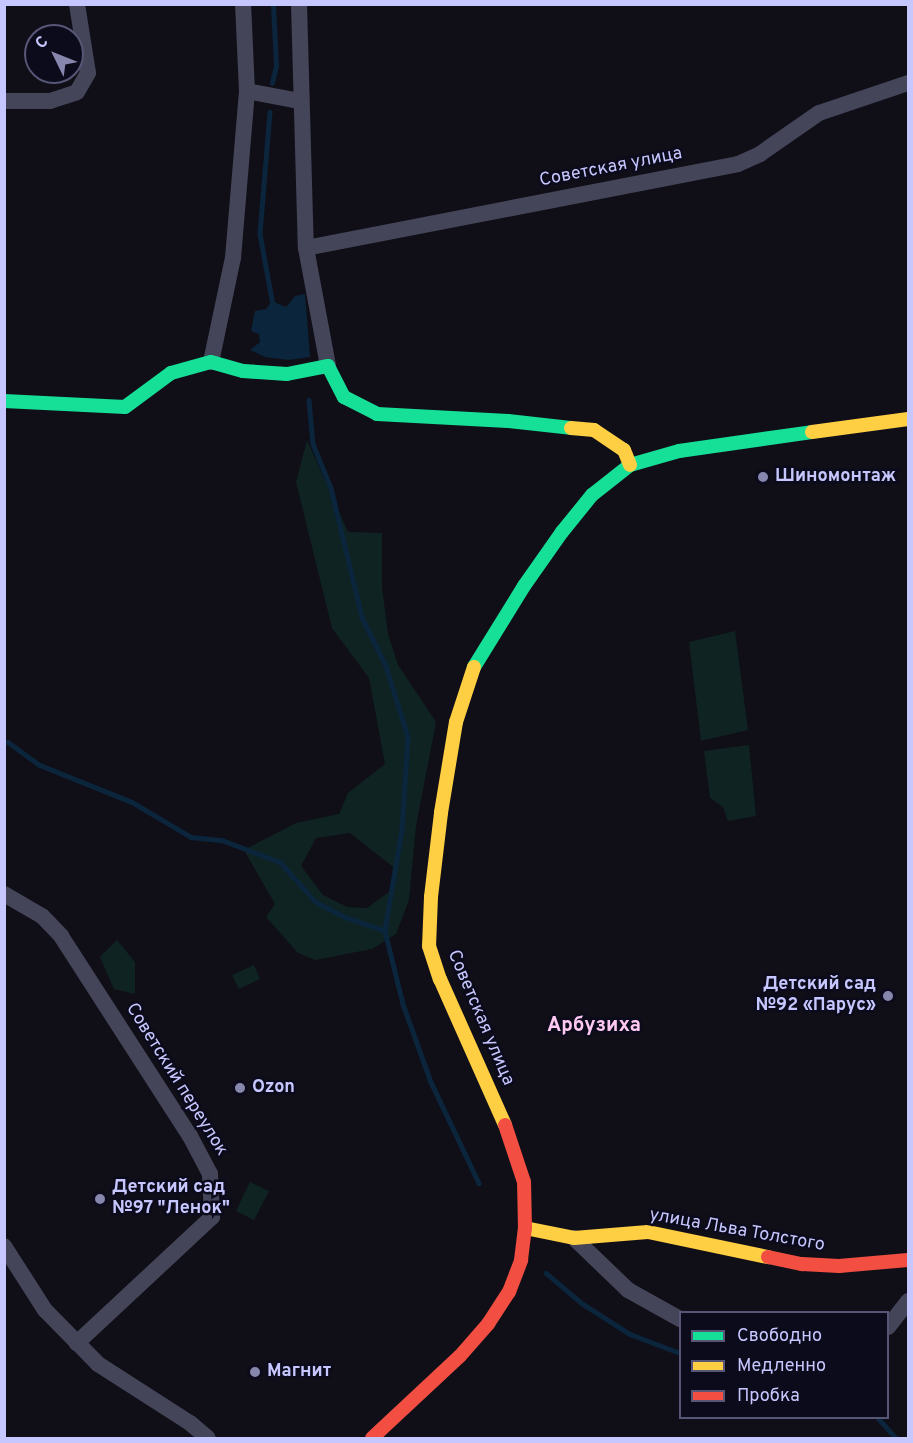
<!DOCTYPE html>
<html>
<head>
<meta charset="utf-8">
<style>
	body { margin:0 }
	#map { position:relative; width:913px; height:1443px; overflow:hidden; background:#100f18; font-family:Overpass,sans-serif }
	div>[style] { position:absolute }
	.green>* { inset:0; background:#0e2322 }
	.water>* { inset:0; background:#0b253c }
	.stream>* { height:4.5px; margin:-2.25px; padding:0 2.25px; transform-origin:2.25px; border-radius:2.25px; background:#0b253c }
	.street>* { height:16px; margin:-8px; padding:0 8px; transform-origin:8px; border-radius:8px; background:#444559 }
	.fast>* { height:14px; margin:-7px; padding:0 7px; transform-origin:7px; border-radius:7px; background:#16e098 }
	.slow>* { height:14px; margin:-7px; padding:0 7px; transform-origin:7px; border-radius:7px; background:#ffcf43 }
	.jam>* { height:14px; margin:-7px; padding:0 7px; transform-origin:7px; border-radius:7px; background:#f24e42 }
	.dots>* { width:16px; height:16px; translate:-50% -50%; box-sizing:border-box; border:3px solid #0c0b1c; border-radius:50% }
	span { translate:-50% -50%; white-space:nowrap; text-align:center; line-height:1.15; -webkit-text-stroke:5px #0c0b1c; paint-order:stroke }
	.street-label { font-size:18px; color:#c7c7ff }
	.poi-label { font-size:18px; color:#c7c7ff; font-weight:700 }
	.left { translate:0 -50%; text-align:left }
	.right { translate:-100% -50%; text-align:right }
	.neighbourhood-label { font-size:20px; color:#ffc9f2; font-weight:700 }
	.frame { position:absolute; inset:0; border:6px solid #c7c7ff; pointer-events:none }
	.legend { position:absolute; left:679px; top:1311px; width:210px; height:108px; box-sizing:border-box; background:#0c0b1c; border:2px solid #575677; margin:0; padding:8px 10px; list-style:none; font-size:18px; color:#c7c7ff }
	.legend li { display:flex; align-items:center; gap:12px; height:30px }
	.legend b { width:30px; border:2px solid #575677 }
	.north { position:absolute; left:24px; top:24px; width:60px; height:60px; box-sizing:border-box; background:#0c0b1c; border:2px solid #575677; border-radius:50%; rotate:313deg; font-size:16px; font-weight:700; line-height:24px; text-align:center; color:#c7c7ff }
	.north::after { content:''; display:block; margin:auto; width:21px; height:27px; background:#8787ae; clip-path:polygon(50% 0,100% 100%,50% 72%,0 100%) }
</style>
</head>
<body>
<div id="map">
	<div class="green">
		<div style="clip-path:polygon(evenodd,307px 440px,348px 532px,382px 533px,382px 587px,388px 634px,398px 665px,436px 722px,416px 826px,409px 900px,396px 934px,372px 949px,315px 960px,298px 953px,266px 917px,275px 904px,244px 850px,296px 823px,339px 814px,348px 793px,385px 764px,369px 678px,332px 628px,296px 482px,307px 440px,350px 833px,397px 870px,389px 892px,367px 908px,347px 907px,323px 895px,301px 866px,316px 838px,350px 833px)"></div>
		<div style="clip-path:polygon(735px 631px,748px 730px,701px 741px,689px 642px)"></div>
		<div style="clip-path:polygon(749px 745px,756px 816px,728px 821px,723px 807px,710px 798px,704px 751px)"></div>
		<div style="clip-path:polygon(117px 940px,135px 962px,135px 994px,114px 989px,100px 957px)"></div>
		<div style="clip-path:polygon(254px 965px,260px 979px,239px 989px,232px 975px)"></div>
		<div style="clip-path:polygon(250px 1182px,269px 1191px,254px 1220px,236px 1211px)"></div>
	</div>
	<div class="water">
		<div style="clip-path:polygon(305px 294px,310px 357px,289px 360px,265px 357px,250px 350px,260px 342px,259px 334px,251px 331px,255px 311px,266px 309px,272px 301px,286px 307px,295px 296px)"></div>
	</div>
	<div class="stream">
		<div style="left:272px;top:83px;width:17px;rotate:-77deg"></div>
		<div style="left:276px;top:66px;width:62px;rotate:-92.8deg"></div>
		<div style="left:270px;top:112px;width:122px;rotate:94.7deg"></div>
		<div style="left:260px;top:234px;width:72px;rotate:79.6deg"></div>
		<div style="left:309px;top:400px;width:44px;rotate:84.8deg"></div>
		<div style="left:313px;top:444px;width:48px;rotate:67.8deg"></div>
		<div style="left:331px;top:488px;width:133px;rotate:76.5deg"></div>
		<div style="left:362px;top:617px;width:55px;rotate:63.9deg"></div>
		<div style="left:386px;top:666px;width:74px;rotate:72.8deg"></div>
		<div style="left:408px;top:737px;width:93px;rotate:93.7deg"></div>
		<div style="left:402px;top:830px;width:102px;rotate:99.6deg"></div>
		<div style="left:385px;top:931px;width:75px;rotate:76.1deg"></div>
		<div style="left:403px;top:1004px;width:83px;rotate:70.3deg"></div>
		<div style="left:431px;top:1082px;width:112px;rotate:64.6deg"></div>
		<div style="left:8px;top:742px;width:39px;rotate:36deg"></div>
		<div style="left:40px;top:765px;width:99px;rotate:21.9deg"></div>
		<div style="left:132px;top:802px;width:69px;rotate:30.7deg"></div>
		<div style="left:191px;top:837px;width:31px;rotate:6deg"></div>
		<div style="left:222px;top:840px;width:62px;rotate:20.8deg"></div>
		<div style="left:280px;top:862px;width:54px;rotate:48deg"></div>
		<div style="left:316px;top:902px;width:36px;rotate:27deg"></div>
		<div style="left:348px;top:918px;width:39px;rotate:19deg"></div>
		<div style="left:546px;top:1273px;width:48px;rotate:40deg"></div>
		<div style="left:583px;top:1304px;width:56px;rotate:32.6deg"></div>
		<div style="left:630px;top:1334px;width:53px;rotate:20.8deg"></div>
		<div style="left:878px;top:1418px;width:27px;rotate:48deg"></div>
	</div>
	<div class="street">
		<div style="left:299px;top:4px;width:244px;rotate:88.4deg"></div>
		<div style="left:306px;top:248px;width:120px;rotate:79.4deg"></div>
		<div style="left:247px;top:91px;width:54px;rotate:10.7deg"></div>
		<div style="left:4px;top:101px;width:46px"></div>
		<div style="left:50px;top:101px;width:28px;rotate:-18deg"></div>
		<div style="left:77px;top:92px;width:22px;rotate:-60deg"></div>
		<div style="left:88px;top:73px;width:70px;rotate:-99.1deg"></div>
		<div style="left:306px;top:248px;width:440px;rotate:-11deg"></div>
		<div style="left:738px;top:164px;width:24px;rotate:-24deg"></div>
		<div style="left:760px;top:154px;width:72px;rotate:-34.8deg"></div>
		<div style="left:819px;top:113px;width:94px;rotate:-18.6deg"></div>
		<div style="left:211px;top:362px;width:106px;rotate:-78.1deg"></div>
		<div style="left:233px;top:258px;width:168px;rotate:-85.2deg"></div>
		<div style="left:247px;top:91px;width:87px;rotate:-92.6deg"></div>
		<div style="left:4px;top:894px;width:44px;rotate:30.1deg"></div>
		<div style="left:42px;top:916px;width:28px;rotate:46deg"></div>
		<div style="left:61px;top:936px;width:238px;rotate:57.2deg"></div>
		<div style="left:190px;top:1136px;width:43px;rotate:62.2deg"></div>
		<div style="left:210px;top:1174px;width:43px;rotate:87.3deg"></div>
		<div style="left:212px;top:1217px;width:185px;rotate:137deg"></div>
		<div style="left:574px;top:1238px;width:75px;rotate:43.9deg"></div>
		<div style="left:628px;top:1290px;width:60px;rotate:29.1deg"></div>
		<div style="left:4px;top:1246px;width:76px;rotate:57.4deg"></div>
		<div style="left:45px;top:1310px;width:76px;rotate:45.5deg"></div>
		<div style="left:98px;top:1364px;width:109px;rotate:32.7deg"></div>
		<div style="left:190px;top:1423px;width:23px;rotate:40deg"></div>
		<div style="left:888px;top:1327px;width:33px;rotate:-52deg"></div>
	</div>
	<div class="fast">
		<div style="left:4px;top:401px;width:121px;rotate:2.8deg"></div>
		<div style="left:125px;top:407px;width:57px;rotate:-36.5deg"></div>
		<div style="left:171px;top:373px;width:41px;rotate:-15.4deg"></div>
		<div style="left:211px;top:362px;width:33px;rotate:16deg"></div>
		<div style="left:243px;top:371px;width:44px;rotate:3.9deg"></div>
		<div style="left:287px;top:374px;width:42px;rotate:-11deg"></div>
		<div style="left:328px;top:366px;width:35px;rotate:63deg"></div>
		<div style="left:344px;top:397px;width:37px;rotate:27deg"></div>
		<div style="left:377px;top:414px;width:131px;rotate:3.1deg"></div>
		<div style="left:508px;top:421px;width:63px;rotate:6.3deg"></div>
		<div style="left:474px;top:667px;width:95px;rotate:-58.3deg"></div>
		<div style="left:524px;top:586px;width:66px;rotate:-54.9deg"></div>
		<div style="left:562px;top:532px;width:48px;rotate:-51deg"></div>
		<div style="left:592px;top:495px;width:48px;rotate:-38.3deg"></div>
		<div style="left:630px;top:465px;width:51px;rotate:-15.9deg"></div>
		<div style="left:679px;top:451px;width:134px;rotate:-8.1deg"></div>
	</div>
	<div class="slow">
		<div style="left:571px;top:428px;width:23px;rotate:5deg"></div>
		<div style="left:594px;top:430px;width:36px;rotate:34deg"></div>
		<div style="left:624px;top:450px;width:16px;rotate:68deg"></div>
		<div style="left:812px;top:432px;width:97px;rotate:-7.7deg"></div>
		<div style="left:474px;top:667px;width:58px;rotate:108.1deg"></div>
		<div style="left:456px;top:722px;width:92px;rotate:99.4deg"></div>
		<div style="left:441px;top:813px;width:85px;rotate:96.8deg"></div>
		<div style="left:431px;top:897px;width:49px;rotate:92.3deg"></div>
		<div style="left:429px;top:946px;width:35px;rotate:72deg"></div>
		<div style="left:440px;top:979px;width:160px;rotate:66deg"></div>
		<div style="left:525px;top:1228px;width:50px;rotate:11.5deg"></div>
		<div style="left:574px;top:1238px;width:74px;rotate:-4.6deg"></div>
		<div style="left:648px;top:1232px;width:123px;rotate:11.8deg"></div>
	</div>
	<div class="jam">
		<div style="left:768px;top:1257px;width:35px;rotate:12deg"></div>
		<div style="left:802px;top:1264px;width:37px;rotate:3deg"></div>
		<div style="left:839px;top:1266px;width:69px;rotate:-5deg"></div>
		<div style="left:372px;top:1438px;width:120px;rotate:-43deg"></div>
		<div style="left:460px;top:1356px;width:43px;rotate:-48.8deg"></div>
		<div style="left:488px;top:1324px;width:38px;rotate:-57deg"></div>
		<div style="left:509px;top:1292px;width:34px;rotate:-69deg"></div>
		<div style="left:521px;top:1260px;width:32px;rotate:-83deg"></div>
		<div style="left:525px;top:1228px;width:46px;rotate:-91.2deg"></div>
		<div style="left:524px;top:1182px;width:60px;rotate:-108.4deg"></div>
	</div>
	<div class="dots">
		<div style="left:763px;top:477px;background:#8787ae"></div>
		<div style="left:888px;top:996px;background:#8787ae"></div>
		<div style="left:240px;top:1088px;background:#8787ae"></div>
		<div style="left:100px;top:1199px;background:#8787ae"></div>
		<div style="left:255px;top:1372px;background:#8787ae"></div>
	</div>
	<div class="street-label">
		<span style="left:611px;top:168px;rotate:-11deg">Советская улица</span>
		<span style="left:480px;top:1018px;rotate:67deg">Советская улица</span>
		<span style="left:176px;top:1080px;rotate:58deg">Советский переулок</span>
		<span style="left:737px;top:1231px;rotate:10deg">улица Льва Толстого</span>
	</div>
	<div class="poi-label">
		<span class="left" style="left:775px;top:477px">Шиномонтаж</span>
		<span class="right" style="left:876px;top:996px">Детский сад<br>№92 «Парус»</span>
		<span class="left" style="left:252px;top:1088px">Ozon</span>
		<span class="left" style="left:112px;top:1199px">Детский сад<br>№97 "Ленок"</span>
		<span class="left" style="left:267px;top:1372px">Магнит</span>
	</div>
	<div class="neighbourhood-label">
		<span style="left:594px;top:1026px">Арбузиха</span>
	</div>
	<div class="frame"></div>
	<ul class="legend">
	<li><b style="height:8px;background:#16e098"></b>Свободно</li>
	<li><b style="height:8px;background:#ffcf43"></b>Медленно</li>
	<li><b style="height:8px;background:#f24e42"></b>Пробка</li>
	</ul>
	<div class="north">С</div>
</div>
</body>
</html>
